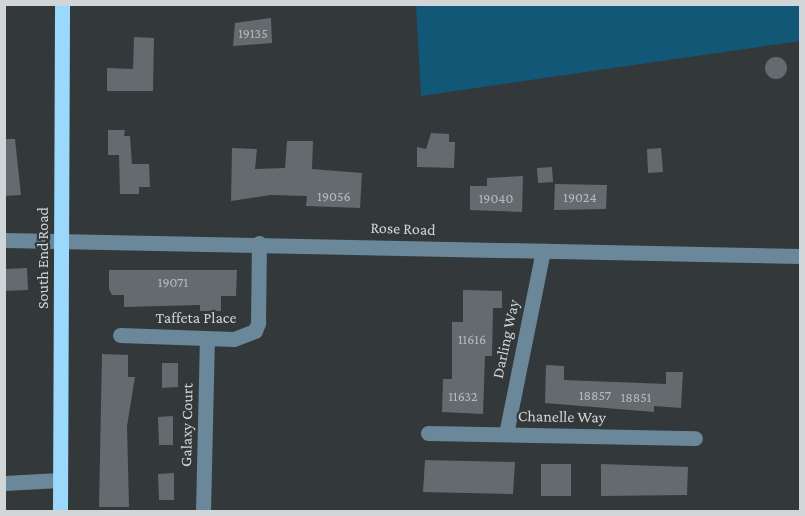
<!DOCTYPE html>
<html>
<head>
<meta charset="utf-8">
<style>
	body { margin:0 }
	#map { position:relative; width:805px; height:516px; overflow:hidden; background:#33383a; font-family:"Crimson Pro",serif }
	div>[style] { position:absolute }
	.green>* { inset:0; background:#125776 }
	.building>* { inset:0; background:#646a6d }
	.round { border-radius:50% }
	.minor>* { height:15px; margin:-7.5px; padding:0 7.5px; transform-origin:7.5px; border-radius:7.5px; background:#6a8899 }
	.major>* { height:15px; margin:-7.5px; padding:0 7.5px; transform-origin:7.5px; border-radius:7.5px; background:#9ad9fc }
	span { translate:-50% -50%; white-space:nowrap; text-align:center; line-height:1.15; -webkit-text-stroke:4.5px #33383a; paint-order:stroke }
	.number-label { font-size:14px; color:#b6babc }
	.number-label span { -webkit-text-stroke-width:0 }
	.street-label { font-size:16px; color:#d2d5d7 }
	.frame { position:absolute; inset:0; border:6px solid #d2d5d7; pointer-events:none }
</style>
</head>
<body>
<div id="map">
	<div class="green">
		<div style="clip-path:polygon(416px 5px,800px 5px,800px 41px,421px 96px)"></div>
	</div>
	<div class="building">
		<div style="clip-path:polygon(271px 18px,272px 43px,233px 46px,235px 23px)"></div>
		<div style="clip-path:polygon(134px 37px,154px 38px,153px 91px,107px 91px,107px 68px,133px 69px)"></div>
		<div class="round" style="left:765px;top:57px;width:22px;height:22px"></div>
		<div style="clip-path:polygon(108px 130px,125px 130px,124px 136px,130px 136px,132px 164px,149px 164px,150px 187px,139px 187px,139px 194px,120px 194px,119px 155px,108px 155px)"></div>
		<div style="clip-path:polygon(431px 133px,449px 134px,449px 142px,455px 142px,454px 168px,417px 167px,417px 147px,426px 149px)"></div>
		<div style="clip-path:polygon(4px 139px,15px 139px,21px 195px,4px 196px)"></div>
		<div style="clip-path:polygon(287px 141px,313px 141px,312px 169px,362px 173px,360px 208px,306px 206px,307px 196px,271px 195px,231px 201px,232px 148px,257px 149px,255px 169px,285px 168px)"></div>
		<div style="clip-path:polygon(661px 148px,663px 172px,648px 173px,647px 149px)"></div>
		<div style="clip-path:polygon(552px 167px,553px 182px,538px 183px,537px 168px)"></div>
		<div style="clip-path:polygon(523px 176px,522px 212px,470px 210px,470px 186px,487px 186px,487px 178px)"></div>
		<div style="clip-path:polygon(555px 184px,607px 185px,606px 209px,554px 210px)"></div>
		<div style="clip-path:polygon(27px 268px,28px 290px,4px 291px,4px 269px)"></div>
		<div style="clip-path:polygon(109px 270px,237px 270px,236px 296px,221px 296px,221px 311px,200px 311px,200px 305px,124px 307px,124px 295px,112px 295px,109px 289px)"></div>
		<div style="clip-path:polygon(463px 290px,502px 291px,502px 308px,493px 308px,492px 356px,485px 356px,483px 414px,442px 412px,443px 379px,452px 379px,452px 322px,463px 322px)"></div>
		<div style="clip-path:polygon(102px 354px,128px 355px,128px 377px,135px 377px,127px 426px,129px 507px,99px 507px)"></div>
		<div style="clip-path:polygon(162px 363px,178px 363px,178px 387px,162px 388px)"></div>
		<div style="clip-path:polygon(546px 365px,564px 366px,564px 380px,666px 384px,666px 372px,683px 372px,681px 408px,654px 406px,654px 412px,545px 403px)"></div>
		<div style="clip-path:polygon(173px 416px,173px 445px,159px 445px,158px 417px)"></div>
		<div style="clip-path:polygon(425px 460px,515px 462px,513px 494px,423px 492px)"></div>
		<div style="clip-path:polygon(541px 464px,571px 464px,571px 496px,541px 496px)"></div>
		<div style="clip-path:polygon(601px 464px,688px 467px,687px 495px,601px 496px)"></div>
		<div style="clip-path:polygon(174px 473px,174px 500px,159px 500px,158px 474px)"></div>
	</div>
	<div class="minor">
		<div style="left:4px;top:240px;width:796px;rotate:1.15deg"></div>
		<div style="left:120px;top:335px;width:114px;rotate:2deg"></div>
		<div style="left:234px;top:339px;width:22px;rotate:-21deg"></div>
		<div style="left:255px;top:331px;width:9px;rotate:-69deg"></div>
		<div style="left:258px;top:323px;width:80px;rotate:-89.3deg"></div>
		<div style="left:428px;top:433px;width:267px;rotate:1.1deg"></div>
		<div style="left:506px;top:434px;width:187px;rotate:-78.6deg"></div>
		<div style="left:4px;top:483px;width:56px;rotate:-3.1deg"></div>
		<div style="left:203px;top:512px;width:172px;rotate:-88.7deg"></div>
	</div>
	<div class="major">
		<div style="left:60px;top:512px;width:508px;rotate:-89.77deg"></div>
	</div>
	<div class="number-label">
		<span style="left:253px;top:33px">19135</span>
		<span style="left:334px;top:196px">19056</span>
		<span style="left:580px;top:197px">19024</span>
		<span style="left:496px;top:198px">19040</span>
		<span style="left:173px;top:282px">19071</span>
		<span style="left:472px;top:339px">11616</span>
		<span style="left:595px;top:395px">18857</span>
		<span style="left:463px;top:396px">11632</span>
		<span style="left:636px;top:397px">18851</span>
	</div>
	<div class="street-label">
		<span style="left:403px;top:229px;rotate:2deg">Rose Road</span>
		<span style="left:43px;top:258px;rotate:-90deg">South End Road</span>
		<span style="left:196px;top:318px">Taffeta Place</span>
		<span style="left:506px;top:339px;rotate:-78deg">Darling Way</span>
		<span style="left:562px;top:417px;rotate:1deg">Chanelle Way</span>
		<span style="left:187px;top:425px;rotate:-89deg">Galaxy Court</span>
	</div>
	<div class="frame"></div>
</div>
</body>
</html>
